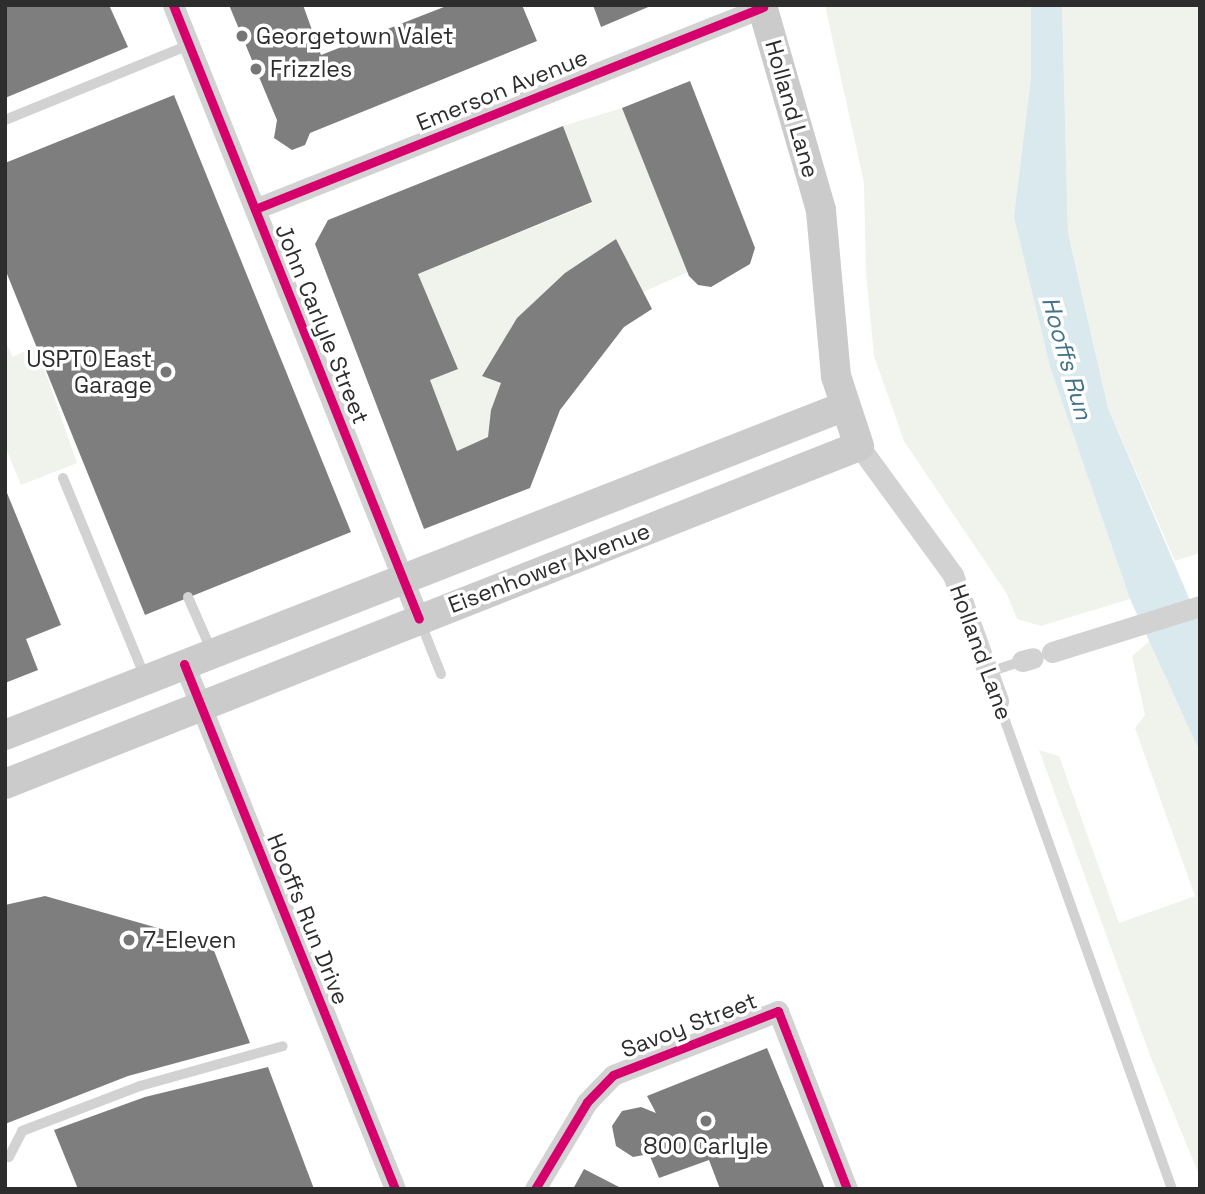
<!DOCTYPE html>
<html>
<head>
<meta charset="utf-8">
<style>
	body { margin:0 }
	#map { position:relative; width:1205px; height:1194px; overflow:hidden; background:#fff; font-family:"Space Grotesk",sans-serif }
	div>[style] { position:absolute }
	.green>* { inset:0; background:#f0f3ec }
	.water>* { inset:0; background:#d9e9ee }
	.building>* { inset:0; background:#7e7e7e }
	.lane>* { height:10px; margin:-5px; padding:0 5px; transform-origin:5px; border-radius:5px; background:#d2d2d2 }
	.street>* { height:21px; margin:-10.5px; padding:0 10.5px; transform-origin:10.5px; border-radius:10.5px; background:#d2d2d2 }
	.secondary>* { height:30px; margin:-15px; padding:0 15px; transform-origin:15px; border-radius:15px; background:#cbcbcb }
	.cycleway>* { height:9px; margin:-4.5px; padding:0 4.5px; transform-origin:4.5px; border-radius:4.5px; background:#d6006c }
	.dots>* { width:19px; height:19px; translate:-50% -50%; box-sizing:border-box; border:4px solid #fff; border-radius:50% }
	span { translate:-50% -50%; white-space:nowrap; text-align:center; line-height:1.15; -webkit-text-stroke:7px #fff; paint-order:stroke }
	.poi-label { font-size:23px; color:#2d2d2d }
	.left { translate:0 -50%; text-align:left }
	.right { translate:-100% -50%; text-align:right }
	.street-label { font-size:23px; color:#2d2d2d }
	.water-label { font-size:24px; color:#437386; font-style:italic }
	.frame { position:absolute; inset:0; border:7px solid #2d2d2d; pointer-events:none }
</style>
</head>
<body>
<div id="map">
	<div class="green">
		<div style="clip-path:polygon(825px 5px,1031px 5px,1031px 79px,1051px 370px,1130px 599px,1041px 626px,1017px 619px,1007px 594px,904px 441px,874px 356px,866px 274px,864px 183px)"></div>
		<div style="clip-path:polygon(1062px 5px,1200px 5px,1200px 553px,1175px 561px,1108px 408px,1068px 233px)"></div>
		<div style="clip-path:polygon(622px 108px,688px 272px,643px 292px,616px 239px,565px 273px,517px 318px,482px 375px,501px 383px,488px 437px,457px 451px,430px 380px,458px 368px,418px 274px,592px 203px,563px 126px)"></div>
		<div style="clip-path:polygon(5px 341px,13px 357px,36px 345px,77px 463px,21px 485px,5px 446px)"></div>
		<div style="clip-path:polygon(1151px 640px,1200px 752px,1200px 1177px,1151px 1058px,1039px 750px,1059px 756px,1119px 923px,1195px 896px,1135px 728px,1145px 715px,1132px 656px)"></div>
	</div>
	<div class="water">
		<div style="clip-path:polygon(1031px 5px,1062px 5px,1068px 233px,1108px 408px,1200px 624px,1200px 752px,1130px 599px,1051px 370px,1014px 217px,1031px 79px)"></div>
	</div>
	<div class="building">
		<div style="clip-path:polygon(5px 5px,109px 5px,128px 47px,5px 98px)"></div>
		<div style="clip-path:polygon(229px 5px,303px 5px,321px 55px,449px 5px,522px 5px,537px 41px,310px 133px,305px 145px,292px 150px,274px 138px,277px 120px)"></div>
		<div style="clip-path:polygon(593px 5px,653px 5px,601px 27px)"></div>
		<div style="clip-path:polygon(690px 81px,755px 248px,750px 264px,711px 287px,698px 285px,689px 276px,622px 108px)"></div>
		<div style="clip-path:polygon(174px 95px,351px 532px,145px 615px,5px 269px,5px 163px)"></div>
		<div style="clip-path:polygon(563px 126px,592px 202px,418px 274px,458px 369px,430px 380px,457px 451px,488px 437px,491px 410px,501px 383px,482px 376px,517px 318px,565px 273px,616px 239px,652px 309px,624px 327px,560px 410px,530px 488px,424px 529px,315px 244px,328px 220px)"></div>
		<div style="clip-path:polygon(5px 488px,61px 625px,26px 639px,38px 670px,5px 683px)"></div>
		<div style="clip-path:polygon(45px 896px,211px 943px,250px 1043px,128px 1076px,5px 1124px,5px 905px)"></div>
		<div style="clip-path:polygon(767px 1048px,825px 1189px,720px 1189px,709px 1160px,659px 1178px,649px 1154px,633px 1157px,616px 1146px,612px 1126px,622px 1111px,641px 1107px,656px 1113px,647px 1096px)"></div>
		<div style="clip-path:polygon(268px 1067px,314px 1189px,78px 1189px,54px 1130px,145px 1097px)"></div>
		<div style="clip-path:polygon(584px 1169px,623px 1189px,573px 1189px)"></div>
	</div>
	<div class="lane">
		<div style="left:5px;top:120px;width:199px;rotate:-22.2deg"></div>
		<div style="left:63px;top:478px;width:217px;rotate:67.6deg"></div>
		<div style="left:188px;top:597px;width:60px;rotate:66.4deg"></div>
		<div style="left:420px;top:621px;width:57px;rotate:68.4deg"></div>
		<div style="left:989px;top:672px;width:35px;rotate:-18deg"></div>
		<div style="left:998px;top:701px;width:518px;rotate:70.38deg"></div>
		<div style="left:9px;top:1157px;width:29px;rotate:-63deg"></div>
		<div style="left:22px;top:1131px;width:126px;rotate:-20.9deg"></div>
		<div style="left:140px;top:1086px;width:148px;rotate:-15.6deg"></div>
	</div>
	<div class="street">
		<div style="left:173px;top:5px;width:661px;rotate:68.17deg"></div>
		<div style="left:255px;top:209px;width:547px;rotate:-21.68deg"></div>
		<div style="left:859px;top:446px;width:160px;rotate:53.9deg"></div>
		<div style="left:953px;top:575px;width:134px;rotate:70.3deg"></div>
		<div style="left:1052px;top:652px;width:155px;rotate:-17.3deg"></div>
		<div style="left:1022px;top:661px;width:11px;rotate:-15deg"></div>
		<div style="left:184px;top:664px;width:566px;rotate:68.1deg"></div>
		<div style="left:535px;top:1189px;width:101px;rotate:-59.1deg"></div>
		<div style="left:587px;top:1102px;width:37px;rotate:-46deg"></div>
		<div style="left:613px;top:1075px;width:177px;rotate:-21.2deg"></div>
		<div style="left:778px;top:1011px;width:191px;rotate:68.8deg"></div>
	</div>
	<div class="secondary">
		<div style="left:5px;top:735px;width:900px;rotate:-21.38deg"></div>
		<div style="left:5px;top:784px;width:918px;rotate:-21.59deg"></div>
		<div style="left:859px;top:446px;width:74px;rotate:-108.2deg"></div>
		<div style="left:836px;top:376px;width:167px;rotate:-95.2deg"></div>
		<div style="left:821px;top:210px;width:213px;rotate:-106.1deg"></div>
	</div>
	<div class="cycleway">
		<div style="left:173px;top:5px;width:661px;rotate:68.17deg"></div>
		<div style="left:255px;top:209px;width:547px;rotate:-21.68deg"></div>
		<div style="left:184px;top:664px;width:566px;rotate:68.1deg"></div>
		<div style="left:535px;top:1189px;width:101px;rotate:-59.1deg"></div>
		<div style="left:587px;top:1102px;width:37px;rotate:-46deg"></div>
		<div style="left:613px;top:1075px;width:177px;rotate:-21.2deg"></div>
		<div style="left:778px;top:1011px;width:191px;rotate:68.8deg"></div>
	</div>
	<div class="dots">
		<div style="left:242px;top:36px;background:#767676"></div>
		<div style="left:256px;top:69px;background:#767676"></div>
		<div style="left:166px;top:372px;background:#767676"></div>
		<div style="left:129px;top:940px;background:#767676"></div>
		<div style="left:706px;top:1121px;background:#767676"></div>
	</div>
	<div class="poi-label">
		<span class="left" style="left:256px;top:36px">Georgetown Valet</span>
		<span class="left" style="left:270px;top:69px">Frizzles</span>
		<span class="right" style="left:152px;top:372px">USPTO East<br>Garage</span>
		<span class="left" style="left:143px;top:940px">7-Eleven</span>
		<span style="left:706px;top:1146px">800 Carlyle</span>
	</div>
	<div class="street-label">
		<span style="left:502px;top:90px;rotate:-22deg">Emerson Avenue</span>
		<span style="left:792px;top:109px;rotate:74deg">Holland Lane</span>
		<span style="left:322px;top:324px;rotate:68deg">John Carlyle Street</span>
		<span style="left:549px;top:568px;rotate:-21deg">Eisenhower Avenue</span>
		<span style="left:981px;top:652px;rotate:70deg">Holland Lane</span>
		<span style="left:308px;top:919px;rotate:68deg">Hooffs Run Drive</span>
		<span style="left:689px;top:1025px;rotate:-21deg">Savoy Street</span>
	</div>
	<div class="water-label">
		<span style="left:1067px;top:358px;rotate:74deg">Hooffs Run</span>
	</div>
	<div class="frame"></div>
</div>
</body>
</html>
